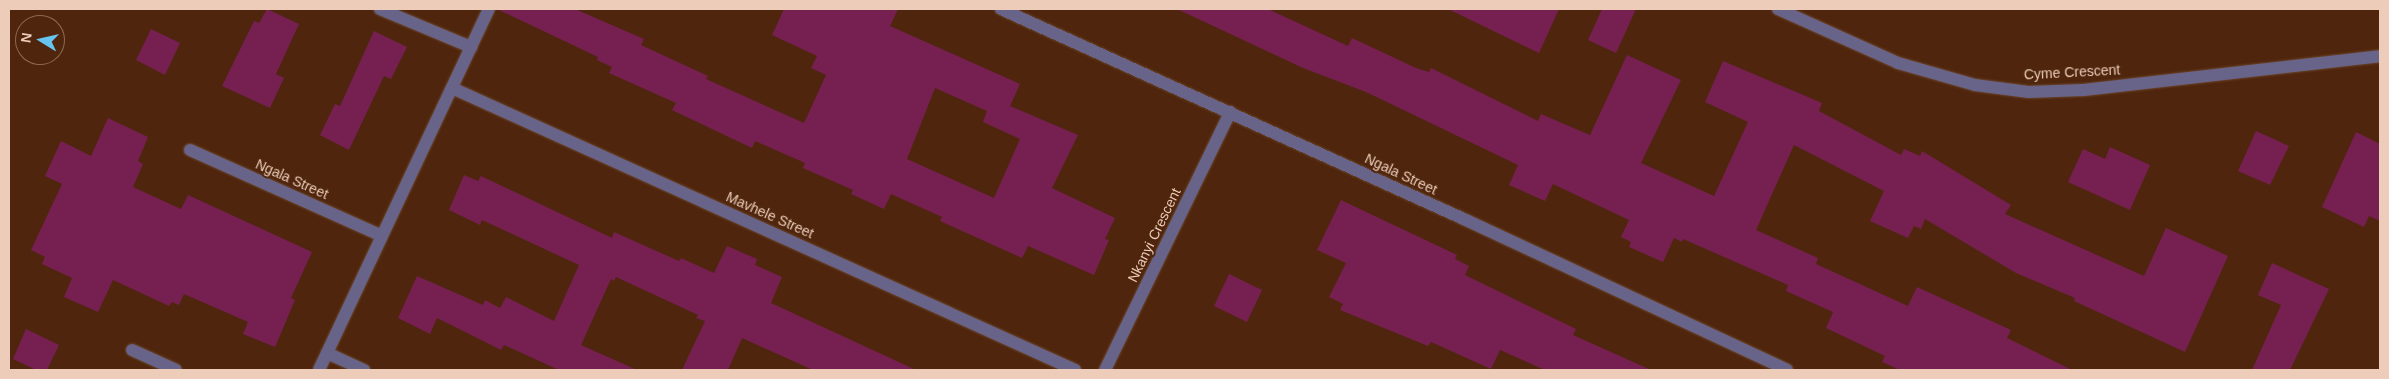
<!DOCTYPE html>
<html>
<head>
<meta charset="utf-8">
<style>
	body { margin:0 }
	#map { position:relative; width:2389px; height:379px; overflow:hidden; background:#4f260d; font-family:Arial,sans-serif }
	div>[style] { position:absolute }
	.building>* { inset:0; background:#761f51 }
	.roads { filter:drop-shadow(0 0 1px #6b442c) drop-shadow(0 0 1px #6b442c) }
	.minor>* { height:12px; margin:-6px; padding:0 6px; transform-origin:6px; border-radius:6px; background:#686389 }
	span { translate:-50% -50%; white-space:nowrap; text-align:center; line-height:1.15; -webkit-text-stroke:4px #4f260d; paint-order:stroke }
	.street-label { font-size:14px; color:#edccba }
	.frame { position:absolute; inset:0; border:10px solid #edccba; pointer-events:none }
	.north { position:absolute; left:15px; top:15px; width:50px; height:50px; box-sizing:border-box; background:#4f260d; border:1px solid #8e6852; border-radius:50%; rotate:279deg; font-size:14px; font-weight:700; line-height:20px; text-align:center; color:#edccba }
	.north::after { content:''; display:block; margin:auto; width:18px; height:22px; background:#66c4ef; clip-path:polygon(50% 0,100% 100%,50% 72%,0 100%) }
</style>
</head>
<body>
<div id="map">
	<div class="building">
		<div style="clip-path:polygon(267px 9px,299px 24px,276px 74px,284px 78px,270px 108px,222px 86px,254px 21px,259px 23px)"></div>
		<div style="clip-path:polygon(evenodd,497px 9px,575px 9px,644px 39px,641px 45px,708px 76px,706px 79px,804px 123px,826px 75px,811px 68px,817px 56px,772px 35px,784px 9px,898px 9px,890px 26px,1020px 84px,1010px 106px,1078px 135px,1052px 188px,1115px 218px,1105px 239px,1109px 240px,1094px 275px,1028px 246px,1022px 258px,940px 221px,942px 217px,891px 194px,884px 209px,851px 194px,853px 190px,803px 168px,805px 163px,755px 141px,752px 148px,672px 110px,676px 103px,609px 73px,612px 67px,597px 60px,598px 57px,497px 9px,935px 88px,987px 111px,983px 122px,1020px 139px,994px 198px,907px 159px,935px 88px)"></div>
		<div style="clip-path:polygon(1177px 9px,1268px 9px,1348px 46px,1352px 38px,1416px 68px,1429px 72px,1431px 68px,1538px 121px,1541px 114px,1590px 135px,1627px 55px,1681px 80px,1641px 163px,1714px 196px,1748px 122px,1705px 102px,1723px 61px,1822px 103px,1819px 111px,1901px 155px,1904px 149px,1920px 156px,1922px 151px,2011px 205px,2005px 214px,2144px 276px,2166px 228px,2228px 256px,2185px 352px,2074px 301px,2075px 298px,2016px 273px,1925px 219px,1921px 229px,1914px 226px,1908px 238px,1870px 221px,1884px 191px,1794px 145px,1756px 230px,1818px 258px,1816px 264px,1908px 306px,1917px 287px,2011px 330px,2007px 338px,2072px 370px,1900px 370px,1882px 362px,1885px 356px,1826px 328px,1833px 312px,1786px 291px,1788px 285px,1683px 239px,1682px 242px,1674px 238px,1663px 262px,1629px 247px,1631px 242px,1621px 237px,1629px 220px,1553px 184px,1545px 201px,1509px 185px,1518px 165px,1366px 92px,1303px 68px)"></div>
		<div style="clip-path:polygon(1448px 9px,1559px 9px,1539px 53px)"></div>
		<div style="clip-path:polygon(1602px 9px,1636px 9px,1616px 53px,1588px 40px)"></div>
		<div style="clip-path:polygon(151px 29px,180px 43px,165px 75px,136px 60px)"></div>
		<div style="clip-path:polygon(374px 31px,407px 47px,391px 79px,384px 76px,349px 150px,320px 135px,335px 104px,340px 106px)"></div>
		<div style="clip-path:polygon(108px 118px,148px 137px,138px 161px,143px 164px,133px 187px,181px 209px,188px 195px,312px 252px,291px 298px,295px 300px,275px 347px,243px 334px,248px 322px,184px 294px,179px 305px,172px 302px,169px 306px,113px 280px,98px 312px,64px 297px,72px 278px,42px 264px,45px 257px,31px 250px,62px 184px,45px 176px,61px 141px,91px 156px)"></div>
		<div style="clip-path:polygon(2256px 131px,2289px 146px,2270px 185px,2238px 171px)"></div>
		<div style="clip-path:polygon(2356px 132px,2380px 144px,2380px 221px,2369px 216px,2364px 227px,2322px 207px)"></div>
		<div style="clip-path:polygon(2110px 147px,2150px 165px,2130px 210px,2068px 182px,2083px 149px,2105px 159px)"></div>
		<div style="clip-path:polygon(464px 175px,478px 181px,481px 176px,612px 238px,614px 232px,679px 261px,681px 258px,714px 273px,727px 246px,757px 259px,755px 265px,782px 277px,771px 303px,916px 370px,813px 370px,742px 338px,728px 370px,682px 370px,705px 321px,696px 318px,698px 315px,616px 277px,614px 281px,611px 279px,581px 345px,637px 370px,559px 370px,504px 345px,501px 350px,437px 318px,430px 334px,398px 318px,417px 276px,483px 305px,485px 300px,500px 308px,506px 297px,554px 321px,579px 265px,482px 220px,480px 225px,449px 210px)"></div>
		<div style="clip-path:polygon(1341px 200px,1457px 255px,1455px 259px,1469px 266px,1465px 275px,1576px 329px,1573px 335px,1651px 370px,1545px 370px,1500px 350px,1491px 369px,1431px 342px,1428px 346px,1340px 310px,1343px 304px,1329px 297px,1346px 263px,1317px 250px)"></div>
		<div style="clip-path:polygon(2272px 263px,2329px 289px,2290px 370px,2252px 370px,2281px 305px,2258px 295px)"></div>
		<div style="clip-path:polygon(1229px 274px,1262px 290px,1247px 322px,1214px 306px)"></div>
		<div style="clip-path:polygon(26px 329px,59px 345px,47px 370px,36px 370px,13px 359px)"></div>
	</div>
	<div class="roads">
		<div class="minor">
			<div style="left:380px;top:9px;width:99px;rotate:22.7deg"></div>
			<div style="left:1001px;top:9px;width:511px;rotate:24.41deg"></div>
			<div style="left:1466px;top:220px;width:354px;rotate:25deg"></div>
			<div style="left:1778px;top:9px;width:132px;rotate:24.2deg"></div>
			<div style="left:1898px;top:63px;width:80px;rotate:15.9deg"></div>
			<div style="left:1975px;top:85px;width:54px;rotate:7.4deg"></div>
			<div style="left:2029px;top:92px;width:54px;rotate:-2.1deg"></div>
			<div style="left:2083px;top:90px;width:299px;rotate:-6.5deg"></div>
			<div style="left:452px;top:88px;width:684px;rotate:24.35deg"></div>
			<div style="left:190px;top:150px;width:210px;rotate:24.1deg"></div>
			<div style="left:132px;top:350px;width:48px;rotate:24.4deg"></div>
			<div style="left:327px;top:353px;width:41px;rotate:24.7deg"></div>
			<div style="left:319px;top:370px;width:399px;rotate:-64.8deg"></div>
			<div style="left:1105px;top:370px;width:287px;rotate:-64.1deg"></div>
		</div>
	</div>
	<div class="street-label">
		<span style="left:2072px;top:72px;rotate:-3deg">Cyme Crescent</span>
		<span style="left:1401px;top:174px;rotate:25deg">Ngala Street</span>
		<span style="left:292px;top:179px;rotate:24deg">Ngala Street</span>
		<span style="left:770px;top:215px;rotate:24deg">Mavhele Street</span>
		<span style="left:1154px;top:235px;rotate:-64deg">Nkanyi Crescent</span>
	</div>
	<div class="frame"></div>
	<div class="north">N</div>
</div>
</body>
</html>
